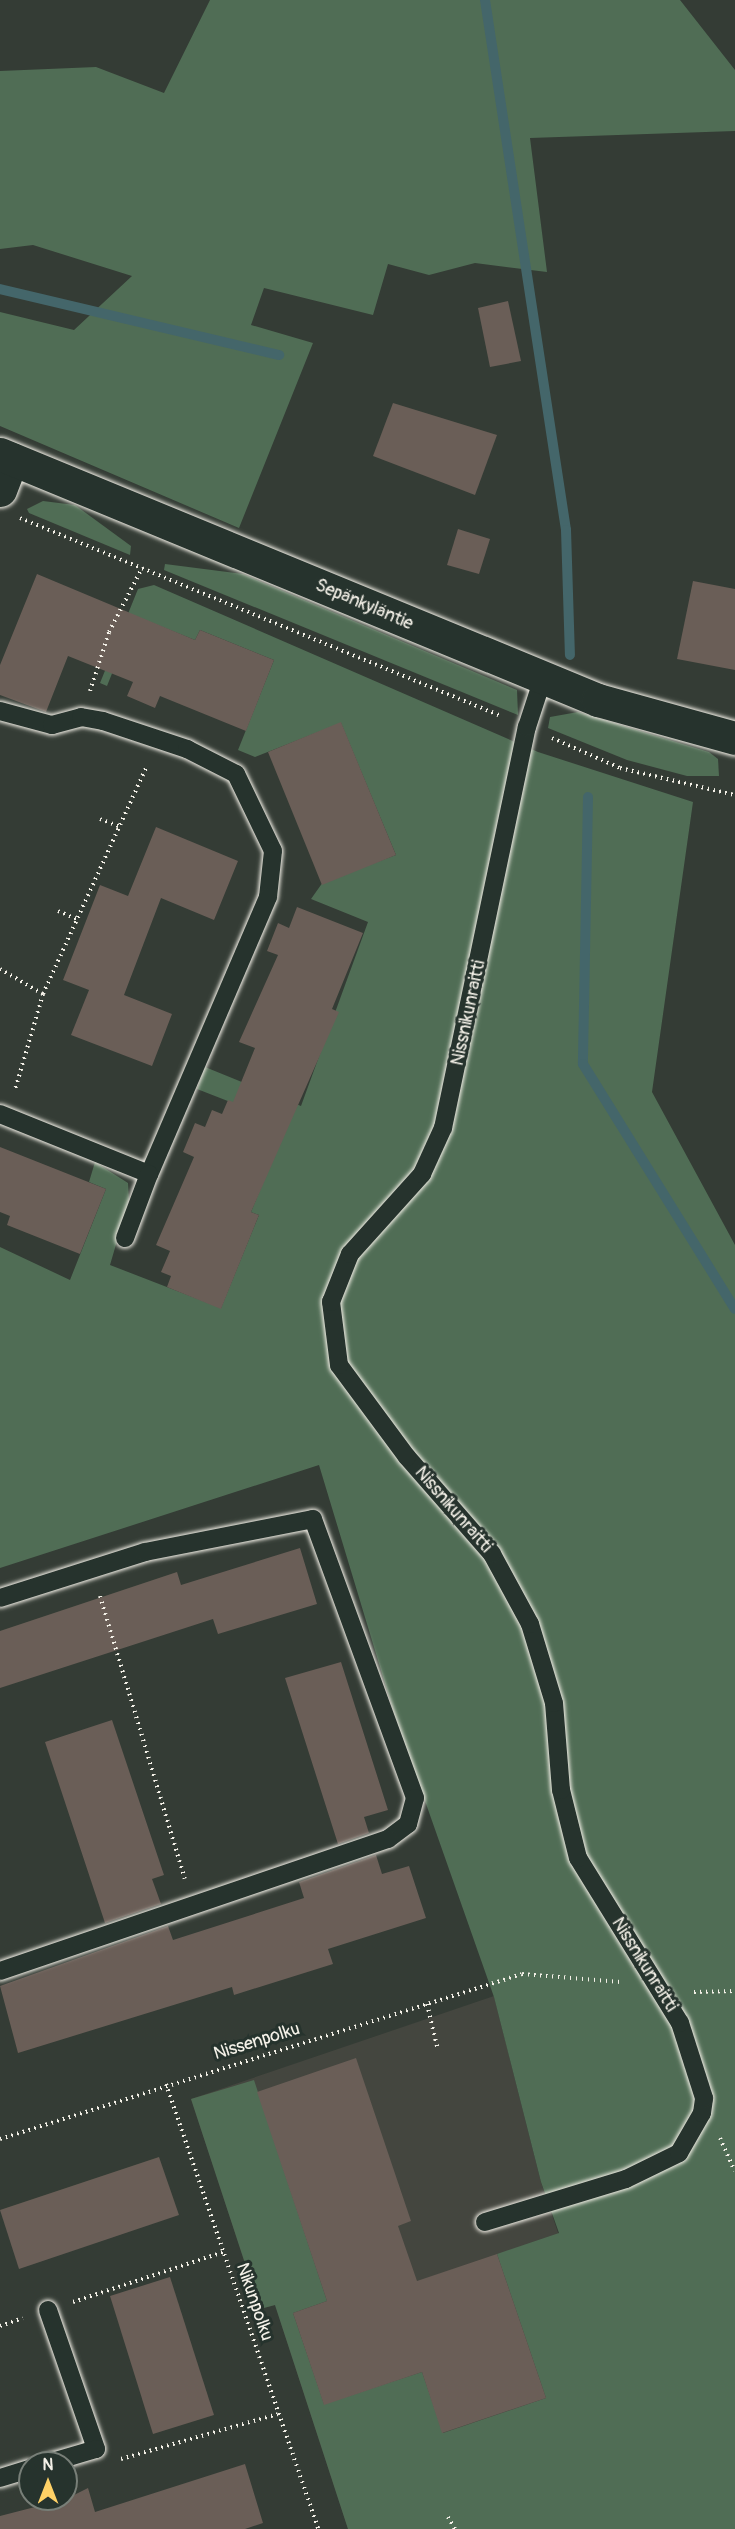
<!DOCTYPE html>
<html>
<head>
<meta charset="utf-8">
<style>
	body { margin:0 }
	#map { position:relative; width:735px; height:2529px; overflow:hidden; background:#343c35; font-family:Pangolin,sans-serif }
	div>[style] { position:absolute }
	.built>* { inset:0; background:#44463f }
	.green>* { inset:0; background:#506d55 }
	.stream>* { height:10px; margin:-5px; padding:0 5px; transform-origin:5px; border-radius:5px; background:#44666a }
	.building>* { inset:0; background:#6a5e57 }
	.path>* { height:4px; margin-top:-2px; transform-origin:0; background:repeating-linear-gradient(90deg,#f4f1e8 0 1.5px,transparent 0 6px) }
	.roads { filter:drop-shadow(0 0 2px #f4f1e8) drop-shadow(0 0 2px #f4f1e8) }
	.lane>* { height:18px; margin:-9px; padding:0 9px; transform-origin:9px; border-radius:9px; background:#26332d }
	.street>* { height:33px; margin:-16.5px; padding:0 16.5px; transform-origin:16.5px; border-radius:16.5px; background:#26332d }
	.secondary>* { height:33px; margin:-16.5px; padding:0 16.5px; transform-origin:16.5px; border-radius:16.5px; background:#26332d }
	span { translate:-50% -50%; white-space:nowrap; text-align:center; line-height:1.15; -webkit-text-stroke:6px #26332d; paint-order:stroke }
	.street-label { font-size:18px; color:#f4f1e8 }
	.north { position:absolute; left:18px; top:2451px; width:60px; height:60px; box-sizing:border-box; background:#26332d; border:2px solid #787f78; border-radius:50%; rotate:0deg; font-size:16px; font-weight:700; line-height:24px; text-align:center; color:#f4f1e8 }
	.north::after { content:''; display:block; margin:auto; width:21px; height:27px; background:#ffd166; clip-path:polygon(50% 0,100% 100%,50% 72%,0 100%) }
</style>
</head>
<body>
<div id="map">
	<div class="built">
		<div style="clip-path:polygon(494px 1996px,541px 2182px,633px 2456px,411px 2529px,348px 2529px,275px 2305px,260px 2309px,191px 2099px)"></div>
	</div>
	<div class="green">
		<div style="clip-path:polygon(210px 0,680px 0,735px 70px,735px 131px,530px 138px,547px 272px,475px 263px,429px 275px,388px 264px,373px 315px,264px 288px,251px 325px,313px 343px,239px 528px,0 426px,0 312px,74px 330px,132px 276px,33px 245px,0 249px,0 71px,96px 67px,164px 93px)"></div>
		<div style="clip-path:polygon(43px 501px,75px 505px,131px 546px,130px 555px,29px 513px,27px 509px)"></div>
		<div style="clip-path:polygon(165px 564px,243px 574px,517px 690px,518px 715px,164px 570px)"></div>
		<div style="clip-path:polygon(154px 585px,538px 752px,693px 802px,652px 1092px,735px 1245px,735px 2529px,348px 2529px,275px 2305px,260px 2309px,191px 2099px,254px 2080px,327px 2301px,293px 2313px,324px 2404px,422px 2372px,443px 2433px,546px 2398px,497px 2254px,559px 2233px,541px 2182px,494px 1997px,393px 1710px,319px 1465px,0 1568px,0 1247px,70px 1280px,106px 1189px,89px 1182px,95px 1162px,128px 1183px,129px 1200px,110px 1265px,221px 1308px,259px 1215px,251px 1212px,287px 1124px,197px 1089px,205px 1067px,301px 1106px,368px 922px,311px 899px,323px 882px,396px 855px,341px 723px,255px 757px,238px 750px,274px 660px,200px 630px,195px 640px,135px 616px,107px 686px,100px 683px,138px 589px)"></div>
		<div style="clip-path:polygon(578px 712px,709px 752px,718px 759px,719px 776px,687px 776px,627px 760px,548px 728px,550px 717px)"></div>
	</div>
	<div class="stream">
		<div style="left:485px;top:0;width:536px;rotate:81.31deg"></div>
		<div style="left:566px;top:530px;width:125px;rotate:88.2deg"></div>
		<div style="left:0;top:289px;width:287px;rotate:13.3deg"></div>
		<div style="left:588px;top:797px;width:267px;rotate:91.1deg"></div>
		<div style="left:583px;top:1064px;width:288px;rotate:58.2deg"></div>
	</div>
	<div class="building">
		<div style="clip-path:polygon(508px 301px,521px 361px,490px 367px,478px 308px)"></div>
		<div style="clip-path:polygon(393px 403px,497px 435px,475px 495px,373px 456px)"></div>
		<div style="clip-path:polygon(458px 529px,490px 539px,479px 574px,447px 565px)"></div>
		<div style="clip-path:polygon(37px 574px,195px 640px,200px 630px,274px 660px,246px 731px,160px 696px,155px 708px,127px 696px,133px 682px,68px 656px,46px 712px,0 695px,0 665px)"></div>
		<div style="clip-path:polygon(693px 581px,735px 589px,735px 670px,677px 659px)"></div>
		<div style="clip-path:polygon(341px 722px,396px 855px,322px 885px,268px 752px)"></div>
		<div style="clip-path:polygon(156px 827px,238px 861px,214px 920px,161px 898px,124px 995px,172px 1014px,152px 1066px,71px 1035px,89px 990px,63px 980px,100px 885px,128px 896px)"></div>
		<div style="clip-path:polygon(297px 907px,363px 933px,332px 1009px,339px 1012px,251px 1212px,259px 1215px,221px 1309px,167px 1287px,171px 1276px,161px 1272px,170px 1251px,156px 1245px,194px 1157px,183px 1152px,195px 1123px,205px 1127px,212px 1110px,222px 1114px,228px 1100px,233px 1102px,255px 1048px,239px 1042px,278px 955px,267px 951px,278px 923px,289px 928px)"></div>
		<div style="clip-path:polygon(0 1147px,106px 1189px,80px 1254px,7px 1225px,10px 1216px,0 1212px)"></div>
		<div style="clip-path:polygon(300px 1548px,317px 1604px,218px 1634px,213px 1619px,0 1688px,0 1631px,177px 1572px,181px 1585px)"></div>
		<div style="clip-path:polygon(341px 1662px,388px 1810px,364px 1817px,369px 1833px,338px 1844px,285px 1678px)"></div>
		<div style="clip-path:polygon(112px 1720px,164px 1875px,152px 1879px,161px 1904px,105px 1923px,45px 1742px)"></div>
		<div style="clip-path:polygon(376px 1855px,382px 1874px,409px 1866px,426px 1918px,328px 1949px,333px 1964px,234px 1995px,232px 1987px,18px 2053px,0 1986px,168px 1926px,173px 1940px,304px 1898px,299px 1882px)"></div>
		<div style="clip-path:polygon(356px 2058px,411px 2221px,398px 2226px,417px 2281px,497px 2254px,546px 2398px,442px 2433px,422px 2372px,324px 2405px,293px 2313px,327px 2301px,257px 2092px)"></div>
		<div style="clip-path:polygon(159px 2157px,179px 2215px,19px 2269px,0 2210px)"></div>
		<div style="clip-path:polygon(170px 2277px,214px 2415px,153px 2434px,110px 2296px)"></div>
		<div style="clip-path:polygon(245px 2464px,263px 2523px,245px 2529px,0 2529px,0 2516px,66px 2499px,88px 2488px,95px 2512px)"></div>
	</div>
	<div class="path">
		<div style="left:20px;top:518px;width:520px;rotate:22.37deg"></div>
		<div style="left:90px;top:691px;width:62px;rotate:-72.1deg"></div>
		<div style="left:109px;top:632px;width:72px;rotate:-62.7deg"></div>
		<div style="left:552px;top:738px;width:74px;rotate:23.8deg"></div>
		<div style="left:620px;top:768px;width:118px;rotate:13.2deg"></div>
		<div style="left:100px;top:819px;width:22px;rotate:21deg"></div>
		<div style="left:58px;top:911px;width:23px;rotate:23deg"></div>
		<div style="left:0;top:969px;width:50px;rotate:30.2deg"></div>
		<div style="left:43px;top:994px;width:100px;rotate:106.3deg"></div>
		<div style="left:43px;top:994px;width:251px;rotate:-65.5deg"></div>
		<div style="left:100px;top:1596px;width:295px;rotate:73.3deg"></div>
		<div style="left:694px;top:1992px;width:41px;rotate:-1.4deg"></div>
		<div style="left:427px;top:2004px;width:47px;rotate:76.6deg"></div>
		<div style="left:166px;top:2084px;width:470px;rotate:71.1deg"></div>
		<div style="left:720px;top:2138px;width:36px;rotate:66deg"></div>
		<div style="left:0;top:2139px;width:547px;rotate:-17.54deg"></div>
		<div style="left:522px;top:1974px;width:99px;rotate:4.6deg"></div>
		<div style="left:73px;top:2302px;width:158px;rotate:-18.4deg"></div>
		<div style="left:0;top:2326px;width:24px;rotate:-19deg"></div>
		<div style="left:121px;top:2459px;width:163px;rotate:-16deg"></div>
		<div style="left:448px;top:2517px;width:14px;rotate:60deg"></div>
	</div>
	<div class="roads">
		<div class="lane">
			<div style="left:0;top:711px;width:54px;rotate:15.1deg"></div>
			<div style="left:52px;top:725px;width:30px;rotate:-15deg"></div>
			<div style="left:81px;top:717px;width:22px;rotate:10deg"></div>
			<div style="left:103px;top:721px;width:89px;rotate:18.4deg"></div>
			<div style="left:187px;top:749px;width:55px;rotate:27deg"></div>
			<div style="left:236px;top:774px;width:85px;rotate:64.3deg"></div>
			<div style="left:273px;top:851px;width:46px;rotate:96.2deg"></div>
			<div style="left:268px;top:897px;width:301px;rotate:113.2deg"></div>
			<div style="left:149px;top:1174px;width:161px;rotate:-158.1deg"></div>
			<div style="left:125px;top:1238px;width:68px;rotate:-69.4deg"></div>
			<div style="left:0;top:1598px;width:152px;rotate:-17.6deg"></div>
			<div style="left:145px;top:1552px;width:171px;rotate:-11.1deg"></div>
			<div style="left:313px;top:1519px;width:297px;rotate:69.9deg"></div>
			<div style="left:415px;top:1798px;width:27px;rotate:105deg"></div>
			<div style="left:408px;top:1824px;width:25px;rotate:143deg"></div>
			<div style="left:388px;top:1839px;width:410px;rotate:161.2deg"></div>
			<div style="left:485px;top:2222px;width:147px;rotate:-17deg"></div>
			<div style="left:626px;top:2179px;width:59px;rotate:-26.1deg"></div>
			<div style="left:679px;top:2153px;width:46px;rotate:-60.1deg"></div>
			<div style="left:702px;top:2113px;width:15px;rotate:-82deg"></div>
			<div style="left:704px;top:2098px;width:79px;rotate:-107.7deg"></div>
			<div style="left:680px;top:2023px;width:194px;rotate:-121.7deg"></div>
			<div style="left:578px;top:1858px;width:70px;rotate:-104deg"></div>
			<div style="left:561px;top:1790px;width:87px;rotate:-94.6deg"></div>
			<div style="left:554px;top:1703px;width:83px;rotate:-106.9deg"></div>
			<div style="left:530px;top:1624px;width:80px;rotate:-118.5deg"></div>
			<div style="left:492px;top:1554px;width:129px;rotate:-131.2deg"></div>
			<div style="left:407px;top:1457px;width:114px;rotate:-126.5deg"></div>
			<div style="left:339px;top:1365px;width:64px;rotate:-97.2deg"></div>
			<div style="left:331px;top:1302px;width:52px;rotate:-68.4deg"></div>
			<div style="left:350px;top:1254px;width:108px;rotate:-48deg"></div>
			<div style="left:422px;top:1174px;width:51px;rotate:-65.5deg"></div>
			<div style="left:443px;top:1128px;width:410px;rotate:-78.2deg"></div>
			<div style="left:527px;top:727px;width:52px;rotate:-71.9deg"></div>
			<div style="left:48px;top:2310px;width:147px;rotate:70.9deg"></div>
			<div style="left:96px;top:2449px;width:49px;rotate:163.4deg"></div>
			<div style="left:0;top:2478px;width:31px;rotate:-17deg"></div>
		</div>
		<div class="street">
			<div style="left:0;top:490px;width:33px;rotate:-69deg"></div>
		</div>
		<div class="secondary">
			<div style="left:0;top:454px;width:647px;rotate:22.36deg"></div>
			<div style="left:598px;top:700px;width:142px;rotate:15.5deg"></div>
		</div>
	</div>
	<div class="street-label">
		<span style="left:364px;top:605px;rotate:23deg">Sepänkyläntie</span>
		<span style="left:469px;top:1013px;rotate:-78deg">Nissnikunraitti</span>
		<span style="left:453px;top:1510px;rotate:49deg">Nissnikunraitti</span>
		<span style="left:644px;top:1965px;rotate:58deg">Nissnikunraitti</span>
		<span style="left:257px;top:2042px;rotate:-17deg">Nissenpolku</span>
		<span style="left:254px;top:2302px;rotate:71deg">Nikunpolku</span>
	</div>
	<div class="north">N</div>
</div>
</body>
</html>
